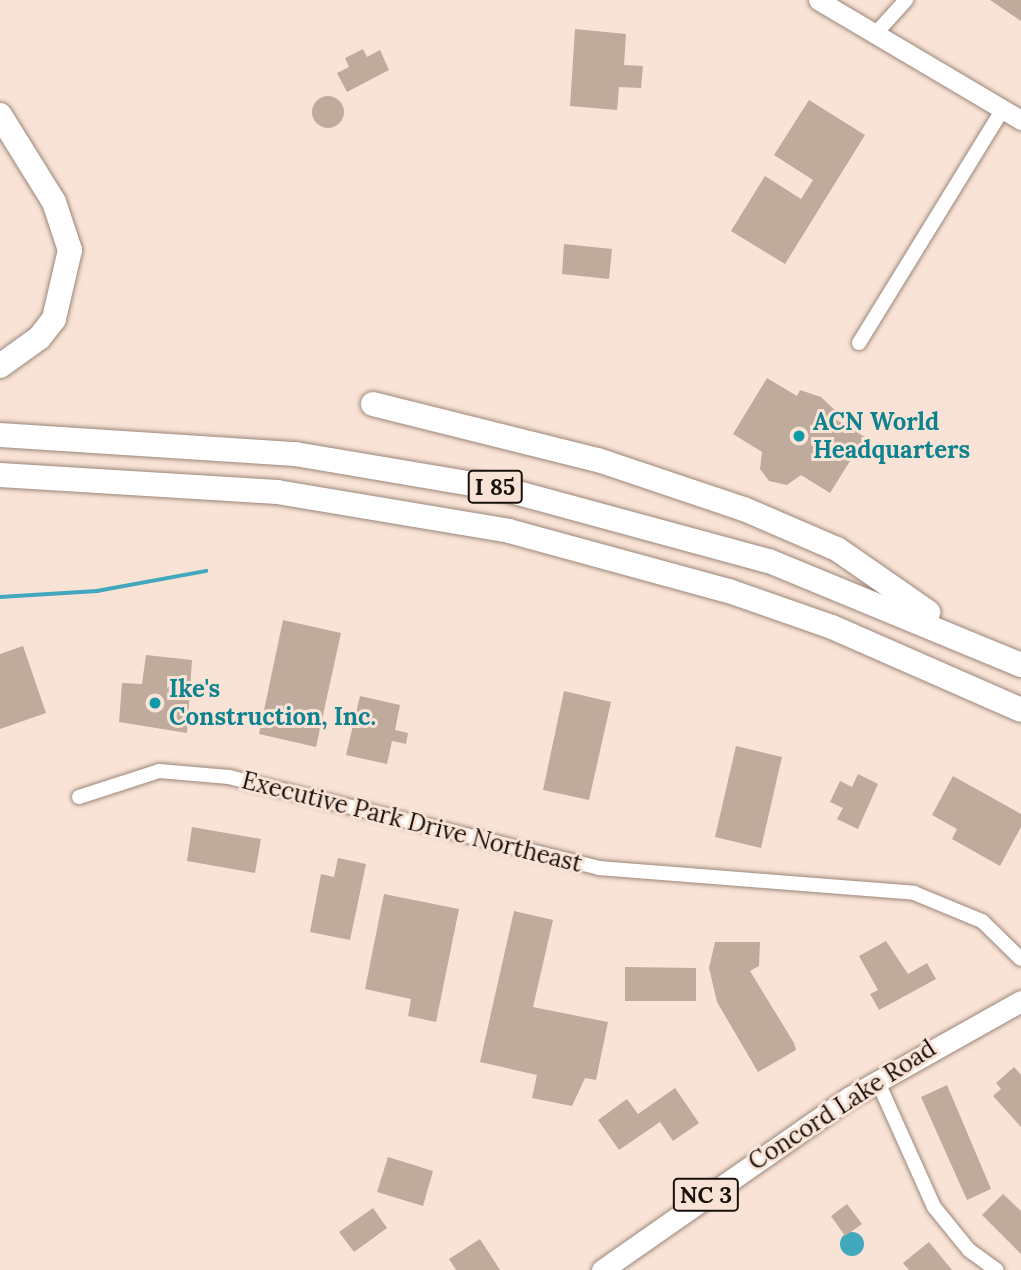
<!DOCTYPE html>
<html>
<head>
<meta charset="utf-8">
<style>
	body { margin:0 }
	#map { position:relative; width:1021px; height:1270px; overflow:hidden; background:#f9e3d6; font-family:Lora,serif }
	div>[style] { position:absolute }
	.water>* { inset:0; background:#42a8be }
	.round { border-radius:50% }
	.stream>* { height:3.5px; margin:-1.75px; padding:0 1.75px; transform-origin:1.75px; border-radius:1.75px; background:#42a8be }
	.building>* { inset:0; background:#beab9c }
	.roads { filter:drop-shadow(0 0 2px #9b877b) drop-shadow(0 0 2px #9b877b) }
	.minor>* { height:14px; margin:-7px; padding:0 7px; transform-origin:7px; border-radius:7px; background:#fff }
	.secondary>* { height:19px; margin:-9.5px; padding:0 9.5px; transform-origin:9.5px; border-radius:9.5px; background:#fff }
	.primary>* { height:21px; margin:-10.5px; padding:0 10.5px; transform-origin:10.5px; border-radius:10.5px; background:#fff }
	.motorway>* { height:24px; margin:-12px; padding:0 12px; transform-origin:12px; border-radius:12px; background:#fff }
	.dots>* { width:19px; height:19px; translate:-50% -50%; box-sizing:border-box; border:4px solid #f9e3d6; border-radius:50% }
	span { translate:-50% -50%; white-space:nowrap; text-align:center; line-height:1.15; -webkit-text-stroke:6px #f9e3d6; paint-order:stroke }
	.shield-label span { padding:2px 5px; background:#f9e3d6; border:2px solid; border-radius:5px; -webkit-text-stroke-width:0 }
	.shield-label { font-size:23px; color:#18110c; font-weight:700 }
	.culture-label { font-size:24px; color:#0d838f; font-weight:700 }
	.left { translate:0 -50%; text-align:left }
	.street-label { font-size:24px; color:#18110c }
</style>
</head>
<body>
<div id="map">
	<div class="water">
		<div class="round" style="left:840px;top:1232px;width:24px;height:24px"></div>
	</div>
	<div class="stream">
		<div style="left:0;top:597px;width:97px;rotate:-3.5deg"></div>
		<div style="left:97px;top:591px;width:111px;rotate:-10.4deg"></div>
	</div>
	<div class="building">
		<div style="clip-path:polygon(990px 0,1021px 0,1021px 21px)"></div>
		<div style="clip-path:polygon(575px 29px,626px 34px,624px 65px,643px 66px,641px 88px,619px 87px,617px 110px,570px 106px)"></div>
		<div style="clip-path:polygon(363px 49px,367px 57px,380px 50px,389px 70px,347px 92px,337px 73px,349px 67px,345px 58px)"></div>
		<div class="round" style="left:312px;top:96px;width:32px;height:32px"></div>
		<div style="clip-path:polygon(809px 100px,865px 135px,785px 264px,731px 231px,765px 176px,801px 199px,813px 180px,774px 155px)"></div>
		<div style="clip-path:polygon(564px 244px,612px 249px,609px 279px,562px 274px)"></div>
		<div style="clip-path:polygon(767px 378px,797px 396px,800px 390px,821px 397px,838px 413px,835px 419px,865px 437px,830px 493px,801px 475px,787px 485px,769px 481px,760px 469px,762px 452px,733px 434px)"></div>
		<div style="clip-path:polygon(283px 620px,341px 633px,316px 747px,259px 734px)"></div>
		<div style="clip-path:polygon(23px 646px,46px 713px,0 729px,0 654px)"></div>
		<div style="clip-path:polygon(146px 655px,192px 660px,187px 733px,119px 722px,122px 683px,142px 684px)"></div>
		<div style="clip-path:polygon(564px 691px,611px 702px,589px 800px,543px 790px)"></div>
		<div style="clip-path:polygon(360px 696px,400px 705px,395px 730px,408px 733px,406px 744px,392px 741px,387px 764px,346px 755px)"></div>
		<div style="clip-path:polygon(736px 746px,782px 757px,761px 848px,715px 837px)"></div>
		<div style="clip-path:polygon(858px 774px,878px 784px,858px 829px,837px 819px,843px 808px,830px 802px,840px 781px,852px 787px)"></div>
		<div style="clip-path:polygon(953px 776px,1021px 814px,1021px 827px,1000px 866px,952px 839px,957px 829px,932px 815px)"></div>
		<div style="clip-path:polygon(192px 827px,261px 839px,255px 873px,187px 861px)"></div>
		<div style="clip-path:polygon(338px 858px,366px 864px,350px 940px,310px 932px,321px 874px,334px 877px)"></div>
		<div style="clip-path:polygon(384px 894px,459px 909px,436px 1022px,408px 1016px,411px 999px,365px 989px)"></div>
		<div style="clip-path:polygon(514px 911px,553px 920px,533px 1007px,608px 1022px,596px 1080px,585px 1078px,572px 1106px,532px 1098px,537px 1075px,480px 1062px)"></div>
		<div style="clip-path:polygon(886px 941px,908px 974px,927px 963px,936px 979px,879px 1010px,870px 994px,878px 990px,859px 956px)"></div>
		<div style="clip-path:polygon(715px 942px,760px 942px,759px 966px,750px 971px,794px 1043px,796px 1050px,758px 1072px,717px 1002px,709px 968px)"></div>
		<div style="clip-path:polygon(625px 967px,696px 968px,696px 1001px,625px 1001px)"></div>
		<div style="clip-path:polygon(1014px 1067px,1021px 1075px,1021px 1127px,993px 1096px,1001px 1089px,996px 1083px)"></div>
		<div style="clip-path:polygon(947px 1085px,991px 1189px,967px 1200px,921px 1097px)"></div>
		<div style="clip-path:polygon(675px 1088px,699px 1123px,673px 1141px,660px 1122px,619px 1150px,598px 1120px,627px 1099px,638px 1114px)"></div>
		<div style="clip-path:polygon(388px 1157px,433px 1171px,423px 1206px,377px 1192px)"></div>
		<div style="clip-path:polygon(1003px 1194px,1021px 1211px,1021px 1254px,982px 1215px)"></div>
		<div style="clip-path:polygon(847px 1204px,862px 1224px,845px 1236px,831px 1216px)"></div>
		<div style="clip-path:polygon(373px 1208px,387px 1228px,354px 1252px,339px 1232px)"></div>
		<div style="clip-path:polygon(480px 1239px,500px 1270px,456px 1270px,449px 1259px)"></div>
		<div style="clip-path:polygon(929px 1242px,952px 1270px,909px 1270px,903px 1263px)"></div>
	</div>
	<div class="roads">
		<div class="minor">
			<div style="left:876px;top:33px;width:45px;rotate:-47.7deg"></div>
			<div style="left:859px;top:343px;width:275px;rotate:-58.4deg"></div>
			<div style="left:79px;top:797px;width:84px;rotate:-18deg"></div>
			<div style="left:159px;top:771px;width:70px;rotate:4.9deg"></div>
			<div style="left:229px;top:777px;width:381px;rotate:13.8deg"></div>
			<div style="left:599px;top:868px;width:316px;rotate:4.5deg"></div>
			<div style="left:914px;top:893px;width:74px;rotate:22.4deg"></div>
			<div style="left:982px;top:921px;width:54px;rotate:44.3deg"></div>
			<div style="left:877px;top:1080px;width:139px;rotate:65.8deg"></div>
			<div style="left:934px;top:1207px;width:55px;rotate:50.9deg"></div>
			<div style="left:969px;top:1250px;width:34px;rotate:36deg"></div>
		</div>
		<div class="secondary">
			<div style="left:818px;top:0;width:236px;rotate:30.6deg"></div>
		</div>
		<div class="primary">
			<div style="left:602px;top:1270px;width:302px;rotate:-34.9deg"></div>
			<div style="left:850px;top:1097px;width:196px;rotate:-29.3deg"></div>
		</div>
		<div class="motorway">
			<div style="left:0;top:115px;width:102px;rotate:58.2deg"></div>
			<div style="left:54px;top:202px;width:51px;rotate:71.6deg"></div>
			<div style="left:70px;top:250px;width:71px;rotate:103.1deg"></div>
			<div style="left:54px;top:319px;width:24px;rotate:128deg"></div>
			<div style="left:39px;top:338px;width:48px;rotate:144.3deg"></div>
			<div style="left:373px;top:404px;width:232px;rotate:14deg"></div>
			<div style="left:598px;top:460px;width:154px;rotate:18.6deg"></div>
			<div style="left:744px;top:509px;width:101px;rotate:23.3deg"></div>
			<div style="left:837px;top:549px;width:111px;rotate:34.7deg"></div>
			<div style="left:0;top:435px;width:296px;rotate:3.7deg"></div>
			<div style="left:295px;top:454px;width:215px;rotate:9.6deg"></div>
			<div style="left:507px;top:490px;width:271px;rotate:15.2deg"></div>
			<div style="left:769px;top:561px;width:273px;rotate:22.4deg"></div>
			<div style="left:0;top:475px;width:278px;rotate:3.5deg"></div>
			<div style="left:277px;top:492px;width:235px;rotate:9.5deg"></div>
			<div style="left:509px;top:531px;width:228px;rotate:15.3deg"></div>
			<div style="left:729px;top:591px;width:109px;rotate:19.3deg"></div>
			<div style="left:832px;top:627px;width:206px;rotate:23.7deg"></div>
		</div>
	</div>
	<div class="dots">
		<div style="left:799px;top:436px;background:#0f9aa8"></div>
		<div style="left:155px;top:703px;background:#0f9aa8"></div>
	</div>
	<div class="shield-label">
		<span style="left:495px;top:487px">I 85</span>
		<span style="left:706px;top:1195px">NC 3</span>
	</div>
	<div class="culture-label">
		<span class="left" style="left:813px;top:436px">ACN World<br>Headquarters</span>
		<span class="left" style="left:169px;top:703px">Ike's<br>Construction, Inc.</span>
	</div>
	<div class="street-label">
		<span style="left:412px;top:822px;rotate:14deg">Executive Park Drive Northeast</span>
		<span style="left:842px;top:1105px;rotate:-33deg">Concord Lake Road</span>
	</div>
</div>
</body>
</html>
